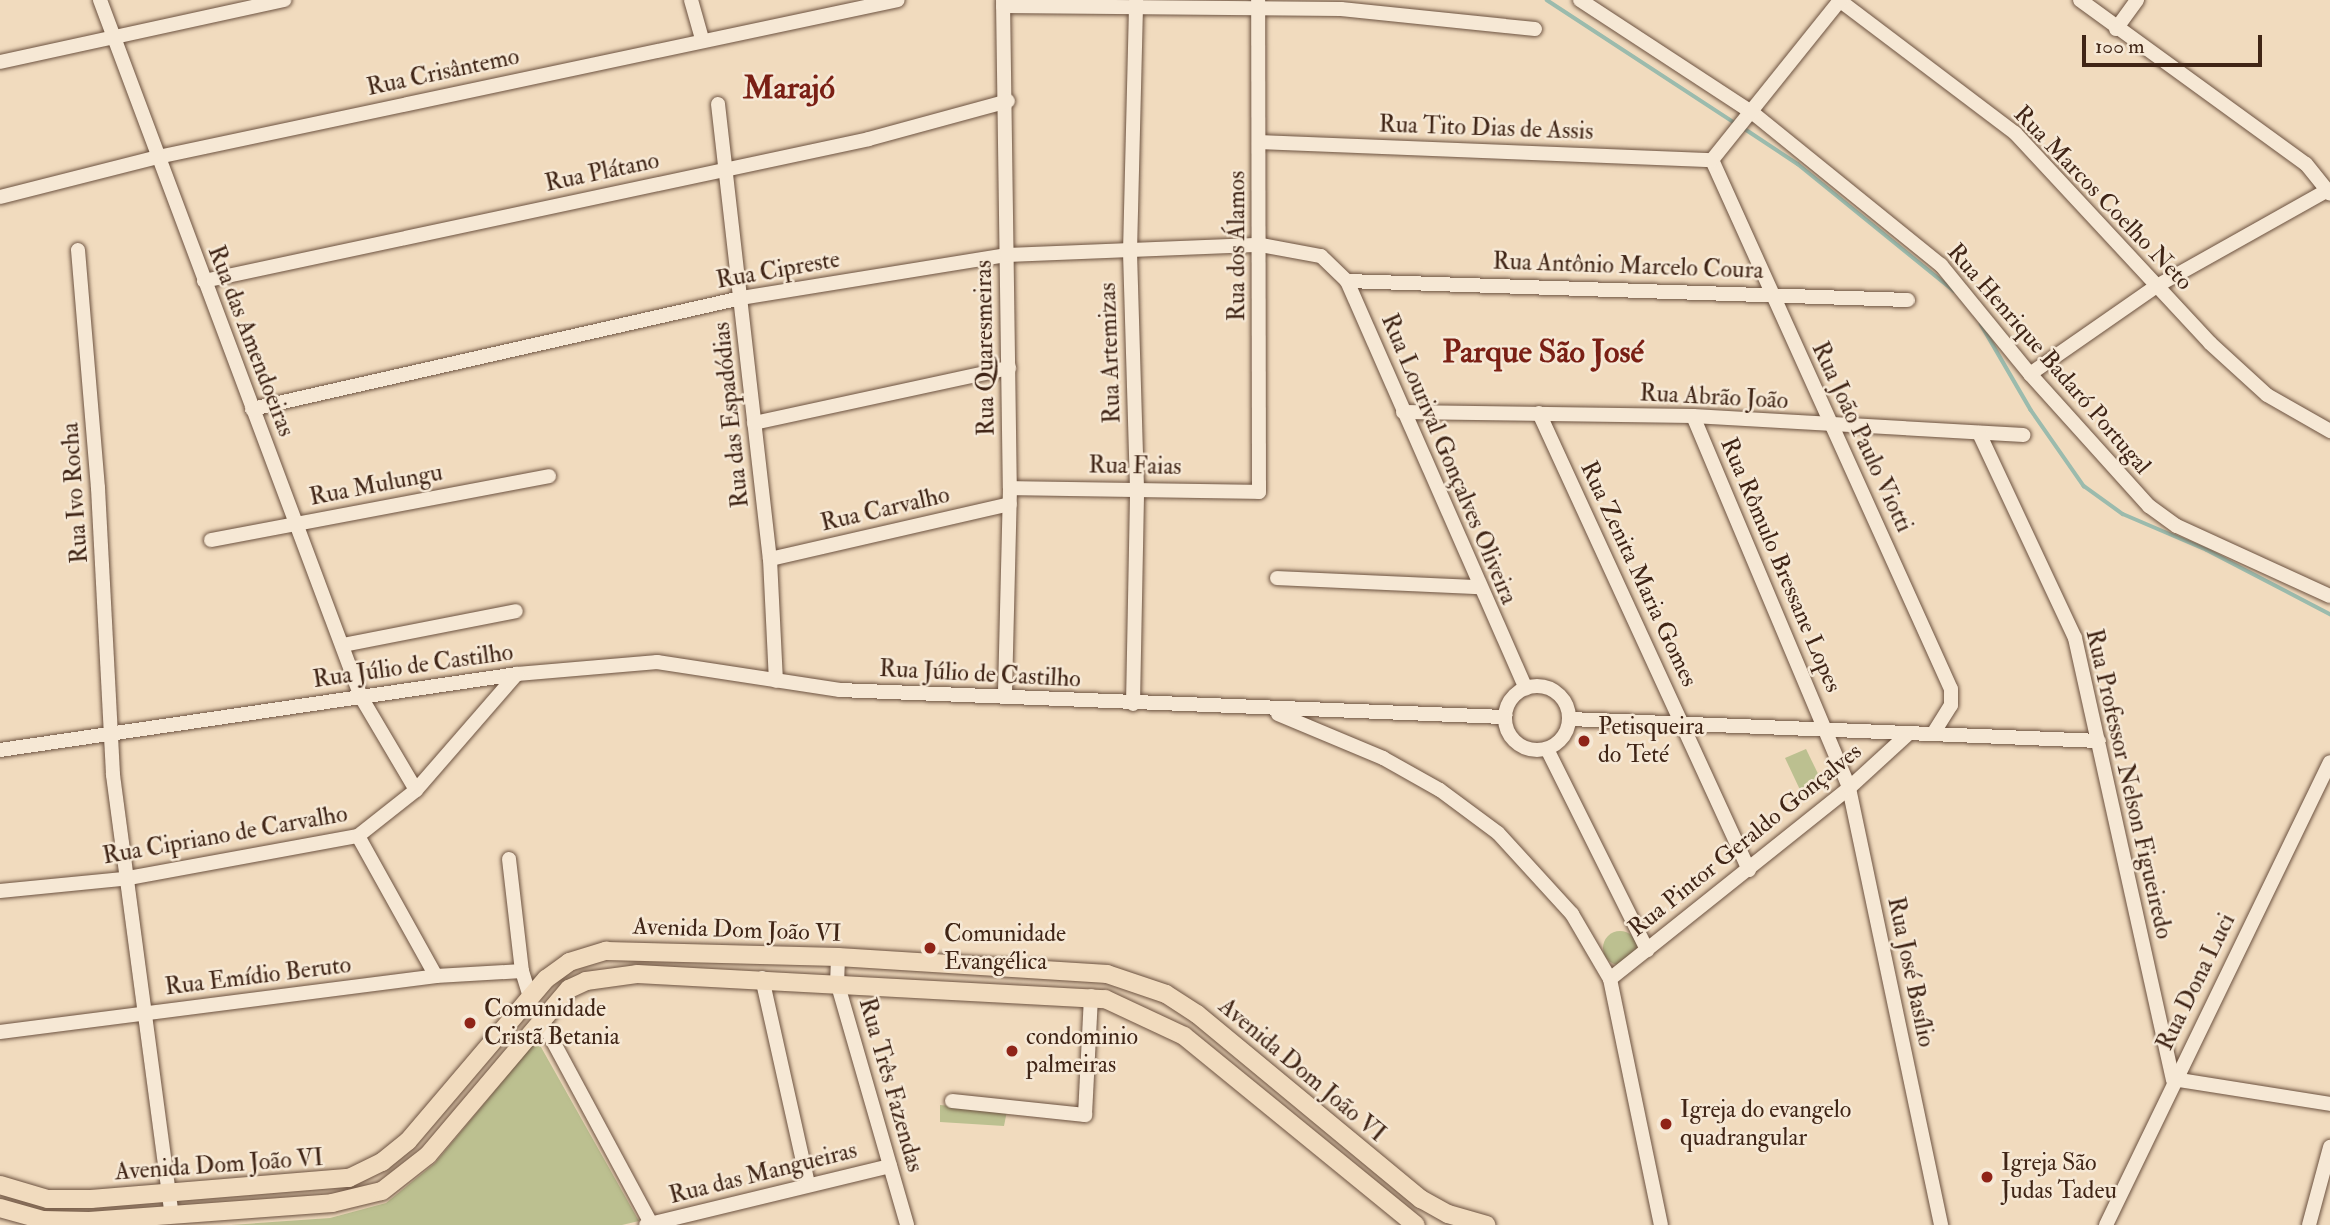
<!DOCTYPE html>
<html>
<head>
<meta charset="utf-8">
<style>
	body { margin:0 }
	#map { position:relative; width:2330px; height:1225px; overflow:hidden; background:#f1dbbe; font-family:"IM FELL Double Pica",serif }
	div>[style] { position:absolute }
	.green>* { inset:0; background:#bcc090 }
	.round { border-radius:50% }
	.stream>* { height:3.5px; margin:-1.75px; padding:0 1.75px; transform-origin:1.75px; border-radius:1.75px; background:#9bbbad }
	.roads { filter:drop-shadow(0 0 2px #6c5240) drop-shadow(0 0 2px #6c5240) }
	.minor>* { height:14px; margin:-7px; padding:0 7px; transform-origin:7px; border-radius:7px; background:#f6e8d5 }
	.minor>.ring { margin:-7px; padding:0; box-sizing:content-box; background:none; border:14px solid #f6e8d5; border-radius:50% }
	.major>* { height:18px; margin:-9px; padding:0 9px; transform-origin:9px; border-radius:9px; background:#f1dbbe }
	.dots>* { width:19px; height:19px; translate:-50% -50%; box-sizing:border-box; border:4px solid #f6e8d5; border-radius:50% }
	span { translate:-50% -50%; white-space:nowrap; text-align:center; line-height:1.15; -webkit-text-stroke:5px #f6e8d5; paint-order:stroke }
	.street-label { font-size:24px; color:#402516 }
	.poi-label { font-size:24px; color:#402516 }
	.left { translate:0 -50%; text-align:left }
	.district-label { font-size:32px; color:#7a1f14; font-weight:700 }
	.scale { position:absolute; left:2082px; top:35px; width:180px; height:32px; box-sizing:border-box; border:4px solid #402516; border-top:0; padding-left:9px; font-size:21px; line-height:24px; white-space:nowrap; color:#402516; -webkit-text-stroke:5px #f6e8d5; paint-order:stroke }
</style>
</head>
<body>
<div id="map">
	<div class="green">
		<div style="clip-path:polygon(1806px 749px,1823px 784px,1802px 794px,1785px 758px)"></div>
		<div class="round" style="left:1603px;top:931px;width:34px;height:34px"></div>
		<div style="clip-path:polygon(537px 1040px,639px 1221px,622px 1225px,231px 1225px,330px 1218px,386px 1203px,435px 1163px)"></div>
		<div style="clip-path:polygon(940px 1105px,1007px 1111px,1004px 1126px,940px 1122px)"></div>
	</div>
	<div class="stream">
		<div style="left:1547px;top:0;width:225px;rotate:33.2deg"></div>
		<div style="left:1742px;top:127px;width:67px;rotate:33.5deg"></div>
		<div style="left:1798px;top:164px;width:201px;rotate:39.1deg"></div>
		<div style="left:1981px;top:324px;width:99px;rotate:59.8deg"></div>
		<div style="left:2031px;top:410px;width:93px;rotate:55.1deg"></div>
		<div style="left:2084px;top:486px;width:48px;rotate:35.7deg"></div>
		<div style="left:2123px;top:514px;width:91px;rotate:23.2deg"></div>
		<div style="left:2207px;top:550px;width:139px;rotate:27.5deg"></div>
	</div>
	<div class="roads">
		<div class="minor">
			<div style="left:100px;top:0;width:744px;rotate:69.47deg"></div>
			<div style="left:361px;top:697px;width:108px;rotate:59.4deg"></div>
			<div style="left:691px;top:0;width:41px;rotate:74.2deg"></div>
			<div style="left:1003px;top:0;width:488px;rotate:89.2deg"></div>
			<div style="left:1010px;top:488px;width:208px;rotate:91.4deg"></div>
			<div style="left:1580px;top:0;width:207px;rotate:33.2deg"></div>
			<div style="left:1753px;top:113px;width:242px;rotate:39deg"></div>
			<div style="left:1941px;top:265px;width:141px;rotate:50.8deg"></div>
			<div style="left:2030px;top:374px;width:178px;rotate:48deg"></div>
			<div style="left:2149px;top:506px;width:34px;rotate:36deg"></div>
			<div style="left:2177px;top:526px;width:168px;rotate:24.6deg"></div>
			<div style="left:1839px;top:0;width:221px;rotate:37.1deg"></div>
			<div style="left:2015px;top:133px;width:287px;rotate:47.1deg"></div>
			<div style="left:2210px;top:343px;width:77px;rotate:42.4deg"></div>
			<div style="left:2267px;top:395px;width:73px;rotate:29.7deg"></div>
			<div style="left:2080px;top:0;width:279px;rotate:36deg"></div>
			<div style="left:2306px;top:164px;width:38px;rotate:51deg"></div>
			<div style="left:1003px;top:6px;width:338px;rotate:0.5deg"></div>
			<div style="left:1341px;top:9px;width:195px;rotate:5.9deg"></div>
			<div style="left:2116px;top:29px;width:36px;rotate:-54deg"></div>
			<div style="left:0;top:62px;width:291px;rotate:-12.3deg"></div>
			<div style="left:718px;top:104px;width:458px;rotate:83.5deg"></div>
			<div style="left:770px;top:559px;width:122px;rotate:87.2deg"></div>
			<div style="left:1259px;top:142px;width:453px;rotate:2.3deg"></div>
			<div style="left:1712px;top:160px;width:580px;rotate:65.69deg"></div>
			<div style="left:1951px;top:689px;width:16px;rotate:90deg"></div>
			<div style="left:1951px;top:705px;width:32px;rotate:122deg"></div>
			<div style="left:1712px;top:160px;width:205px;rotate:-51.3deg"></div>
			<div style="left:0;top:197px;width:163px;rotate:-14.2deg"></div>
			<div style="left:158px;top:157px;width:756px;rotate:-11.98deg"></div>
			<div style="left:78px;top:250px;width:239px;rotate:85.2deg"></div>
			<div style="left:98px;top:488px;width:287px;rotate:87deg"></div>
			<div style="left:113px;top:775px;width:444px;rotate:82.4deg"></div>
			<div style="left:204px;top:281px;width:680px;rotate:-12.05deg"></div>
			<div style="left:869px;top:139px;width:144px;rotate:-15.3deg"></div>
			<div style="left:1347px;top:281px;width:561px;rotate:1.94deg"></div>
			<div style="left:2030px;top:374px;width:152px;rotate:-34.8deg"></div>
			<div style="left:2155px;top:287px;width:198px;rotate:-29.3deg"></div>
			<div style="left:252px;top:409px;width:501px;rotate:-12.79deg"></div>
			<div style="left:741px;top:298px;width:269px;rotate:-9.2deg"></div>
			<div style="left:1007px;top:255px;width:254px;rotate:-2.3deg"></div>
			<div style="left:1261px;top:245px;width:61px;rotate:10.4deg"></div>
			<div style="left:1321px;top:256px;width:36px;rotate:44deg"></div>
			<div style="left:1347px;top:281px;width:445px;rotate:66.3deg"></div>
			<div style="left:1403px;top:412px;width:290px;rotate:0.8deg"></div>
			<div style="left:1693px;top:416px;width:331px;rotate:3.3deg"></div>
			<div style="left:1539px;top:413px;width:503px;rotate:65.32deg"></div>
			<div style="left:1693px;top:416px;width:403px;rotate:67.2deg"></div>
			<div style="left:1849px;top:788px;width:447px;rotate:78.1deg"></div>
			<div style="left:754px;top:423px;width:261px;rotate:-12.2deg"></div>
			<div style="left:1979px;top:433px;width:226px;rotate:64.9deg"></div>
			<div style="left:2075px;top:638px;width:452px;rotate:77.5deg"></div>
			<div style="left:2173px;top:1079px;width:159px;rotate:9deg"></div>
			<div style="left:1010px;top:488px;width:249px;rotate:0.9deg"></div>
			<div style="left:1259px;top:492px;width:492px;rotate:-90.1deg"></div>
			<div style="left:211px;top:540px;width:344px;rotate:-10.7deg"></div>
			<div style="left:770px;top:559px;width:246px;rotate:-12.9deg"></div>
			<div style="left:1277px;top:578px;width:202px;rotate:2.6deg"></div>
			<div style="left:343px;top:645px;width:176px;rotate:-11.1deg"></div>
			<div class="ring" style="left:1505px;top:686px;width:50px;height:50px"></div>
			<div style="left:1133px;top:704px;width:216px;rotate:-88.9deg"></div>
			<div style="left:1137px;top:488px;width:236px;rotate:-91.7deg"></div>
			<div style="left:1130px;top:252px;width:252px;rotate:-88.6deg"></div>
			<div style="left:1278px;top:714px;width:114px;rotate:22.7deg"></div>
			<div style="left:1383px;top:758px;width:65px;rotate:29.3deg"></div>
			<div style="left:1440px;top:790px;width:72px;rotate:36.6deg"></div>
			<div style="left:1498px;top:833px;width:110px;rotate:47.6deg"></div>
			<div style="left:1572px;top:914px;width:75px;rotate:59.7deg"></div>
			<div style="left:1610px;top:979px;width:251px;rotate:78.3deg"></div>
			<div style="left:1570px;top:719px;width:529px;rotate:2.38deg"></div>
			<div style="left:1547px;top:749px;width:225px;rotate:63.5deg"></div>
			<div style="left:0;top:750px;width:523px;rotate:-8.36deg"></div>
			<div style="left:517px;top:674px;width:141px;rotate:-4.9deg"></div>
			<div style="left:657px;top:662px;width:185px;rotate:8.7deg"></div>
			<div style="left:840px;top:690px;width:666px;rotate:2.33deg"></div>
			<div style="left:358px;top:836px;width:160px;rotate:60.9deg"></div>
			<div style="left:509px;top:859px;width:113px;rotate:83.4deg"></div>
			<div style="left:522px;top:971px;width:28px;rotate:73deg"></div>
			<div style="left:0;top:891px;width:124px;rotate:-5.6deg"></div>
			<div style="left:123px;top:879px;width:239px;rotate:-10.4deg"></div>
			<div style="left:358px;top:836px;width:74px;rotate:-38.4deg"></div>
			<div style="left:416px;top:790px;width:154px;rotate:-49deg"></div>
			<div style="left:838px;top:957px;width:25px;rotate:92deg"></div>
			<div style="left:837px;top:982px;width:253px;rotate:73.9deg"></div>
			<div style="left:762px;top:978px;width:211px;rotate:77.4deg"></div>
			<div style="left:1610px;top:979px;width:306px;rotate:-38.6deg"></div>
			<div style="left:1849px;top:788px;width:80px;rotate:-42.5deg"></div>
			<div style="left:541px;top:1019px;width:234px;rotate:61.7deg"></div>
			<div style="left:0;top:1032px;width:440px;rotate:-7.3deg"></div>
			<div style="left:436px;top:976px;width:86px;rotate:-3.3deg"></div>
			<div style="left:952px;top:1101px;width:134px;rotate:6deg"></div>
			<div style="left:1085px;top:1115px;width:119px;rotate:-87.1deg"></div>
			<div style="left:646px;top:1225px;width:251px;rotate:-13.6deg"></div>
			<div style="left:2106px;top:1225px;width:514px;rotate:-64.18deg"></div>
			<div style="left:2309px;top:1225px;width:81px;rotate:-74.9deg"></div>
		</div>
		<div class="major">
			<div style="left:0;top:1185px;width:50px;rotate:16.3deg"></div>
			<div style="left:48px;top:1199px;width:43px"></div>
			<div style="left:91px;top:1199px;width:259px;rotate:-4.7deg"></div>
			<div style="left:349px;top:1178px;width:37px;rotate:-26deg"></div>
			<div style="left:382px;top:1162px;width:33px;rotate:-39deg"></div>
			<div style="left:408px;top:1141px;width:213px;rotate:-49.6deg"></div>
			<div style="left:546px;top:979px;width:29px;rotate:-36deg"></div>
			<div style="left:569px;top:962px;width:39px;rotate:-17deg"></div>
			<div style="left:606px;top:951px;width:232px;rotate:1.5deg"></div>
			<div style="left:838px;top:957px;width:270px;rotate:3.6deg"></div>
			<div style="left:1107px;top:974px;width:62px;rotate:18.7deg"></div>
			<div style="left:1166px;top:994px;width:37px;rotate:33deg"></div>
			<div style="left:1197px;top:1014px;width:291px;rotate:39.6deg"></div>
			<div style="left:1421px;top:1199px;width:31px;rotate:29deg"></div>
			<div style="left:1448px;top:1214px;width:40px;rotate:16deg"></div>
			<div style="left:0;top:1208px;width:45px;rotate:15.6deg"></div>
			<div style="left:43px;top:1220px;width:46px;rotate:1.2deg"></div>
			<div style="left:89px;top:1221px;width:244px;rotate:-4.2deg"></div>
			<div style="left:332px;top:1203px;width:51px;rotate:-13.5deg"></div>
			<div style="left:382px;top:1191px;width:58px;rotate:-38deg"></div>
			<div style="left:428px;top:1155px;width:218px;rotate:-49.7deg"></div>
			<div style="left:569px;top:989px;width:19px;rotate:-25deg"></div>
			<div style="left:586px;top:981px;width:51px;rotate:-7.8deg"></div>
			<div style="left:637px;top:974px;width:469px;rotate:3.1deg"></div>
			<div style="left:1105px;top:999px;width:87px;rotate:25.1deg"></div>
			<div style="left:1184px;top:1036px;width:299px;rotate:39.2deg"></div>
		</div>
	</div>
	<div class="dots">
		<div style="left:1584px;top:741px;background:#8f2418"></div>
		<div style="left:930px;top:948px;background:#8f2418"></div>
		<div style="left:470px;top:1023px;background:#8f2418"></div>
		<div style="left:1012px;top:1051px;background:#8f2418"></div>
		<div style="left:1666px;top:1124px;background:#8f2418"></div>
		<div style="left:1987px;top:1177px;background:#8f2418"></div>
	</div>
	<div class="street-label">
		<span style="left:443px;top:72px;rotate:-12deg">Rua Crisântemo</span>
		<span style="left:1486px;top:128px;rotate:2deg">Rua Tito Dias de Assis</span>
		<span style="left:602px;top:172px;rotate:-12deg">Rua Plátano</span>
		<span style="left:2103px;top:198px;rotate:46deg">Rua Marcos Coelho Neto</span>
		<span style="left:1237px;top:246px;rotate:-90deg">Rua dos Álamos</span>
		<span style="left:1628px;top:266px;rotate:2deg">Rua Antônio Marcelo Coura</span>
		<span style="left:778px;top:270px;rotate:-10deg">Rua Cipreste</span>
		<span style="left:251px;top:341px;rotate:69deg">Rua das Amendoeiras</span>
		<span style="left:985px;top:348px;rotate:-91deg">Rua Quaresmeiras</span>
		<span style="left:1110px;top:353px;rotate:-92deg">Rua Artemizas</span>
		<span style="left:2049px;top:359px;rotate:49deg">Rua Henrique Badaró Portugal</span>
		<span style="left:1714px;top:397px;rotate:3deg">Rua Abrão João</span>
		<span style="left:731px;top:415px;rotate:-96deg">Rua das Espadódias</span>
		<span style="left:1862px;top:437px;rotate:65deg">Rua João Paulo Viotti</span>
		<span style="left:1449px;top:459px;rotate:67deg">Rua Lourival Gonçalves Oliveira</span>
		<span style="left:1135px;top:466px;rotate:1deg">Rua Faias</span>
		<span style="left:376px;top:485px;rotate:-11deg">Rua Mulungu</span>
		<span style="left:75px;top:493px;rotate:-94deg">Rua Ivo Rocha</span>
		<span style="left:885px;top:509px;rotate:-13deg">Rua Carvalho</span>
		<span style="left:1781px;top:565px;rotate:67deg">Rua Rômulo Bressane Lopes</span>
		<span style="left:1639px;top:574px;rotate:65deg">Rua Zenita Maria Gomes</span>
		<span style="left:413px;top:666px;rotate:-8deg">Rua Júlio de Castilho</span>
		<span style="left:980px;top:674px;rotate:3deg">Rua Júlio de Castilho</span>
		<span style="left:2129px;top:784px;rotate:77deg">Rua Professor Nelson Figueiredo</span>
		<span style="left:225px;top:835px;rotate:-10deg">Rua Cipriano de Carvalho</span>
		<span style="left:1745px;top:840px;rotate:-39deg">Rua Pintor Geraldo Gonçalves</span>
		<span style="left:737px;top:930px;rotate:2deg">Avenida Dom João VI</span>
		<span style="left:1911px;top:972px;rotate:78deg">Rua José Basílio</span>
		<span style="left:258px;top:976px;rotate:-7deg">Rua Emídio Beruto</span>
		<span style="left:2196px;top:982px;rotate:-64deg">Rua Dona Luci</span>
		<span style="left:1302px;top:1070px;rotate:40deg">Avenida Dom João VI</span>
		<span style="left:891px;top:1085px;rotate:74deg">Rua Três Fazendas</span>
		<span style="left:219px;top:1165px;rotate:-4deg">Avenida Dom João VI</span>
		<span style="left:763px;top:1173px;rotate:-14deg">Rua das Mangueiras</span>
	</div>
	<div class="poi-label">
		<span class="left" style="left:1598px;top:741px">Petisqueira<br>do Teté</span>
		<span class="left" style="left:944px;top:948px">Comunidade<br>Evangélica</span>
		<span class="left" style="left:484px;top:1023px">Comunidade<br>Cristã Betania</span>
		<span class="left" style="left:1026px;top:1051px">condominio<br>palmeiras</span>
		<span class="left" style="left:1680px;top:1124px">Igreja do evangelo<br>quadrangular</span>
		<span class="left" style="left:2001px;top:1177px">Igreja São<br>Judas Tadeu</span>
	</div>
	<div class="district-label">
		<span style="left:789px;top:88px">Marajó</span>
		<span style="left:1543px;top:352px">Parque São José</span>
	</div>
	<div class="scale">100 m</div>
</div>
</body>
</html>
